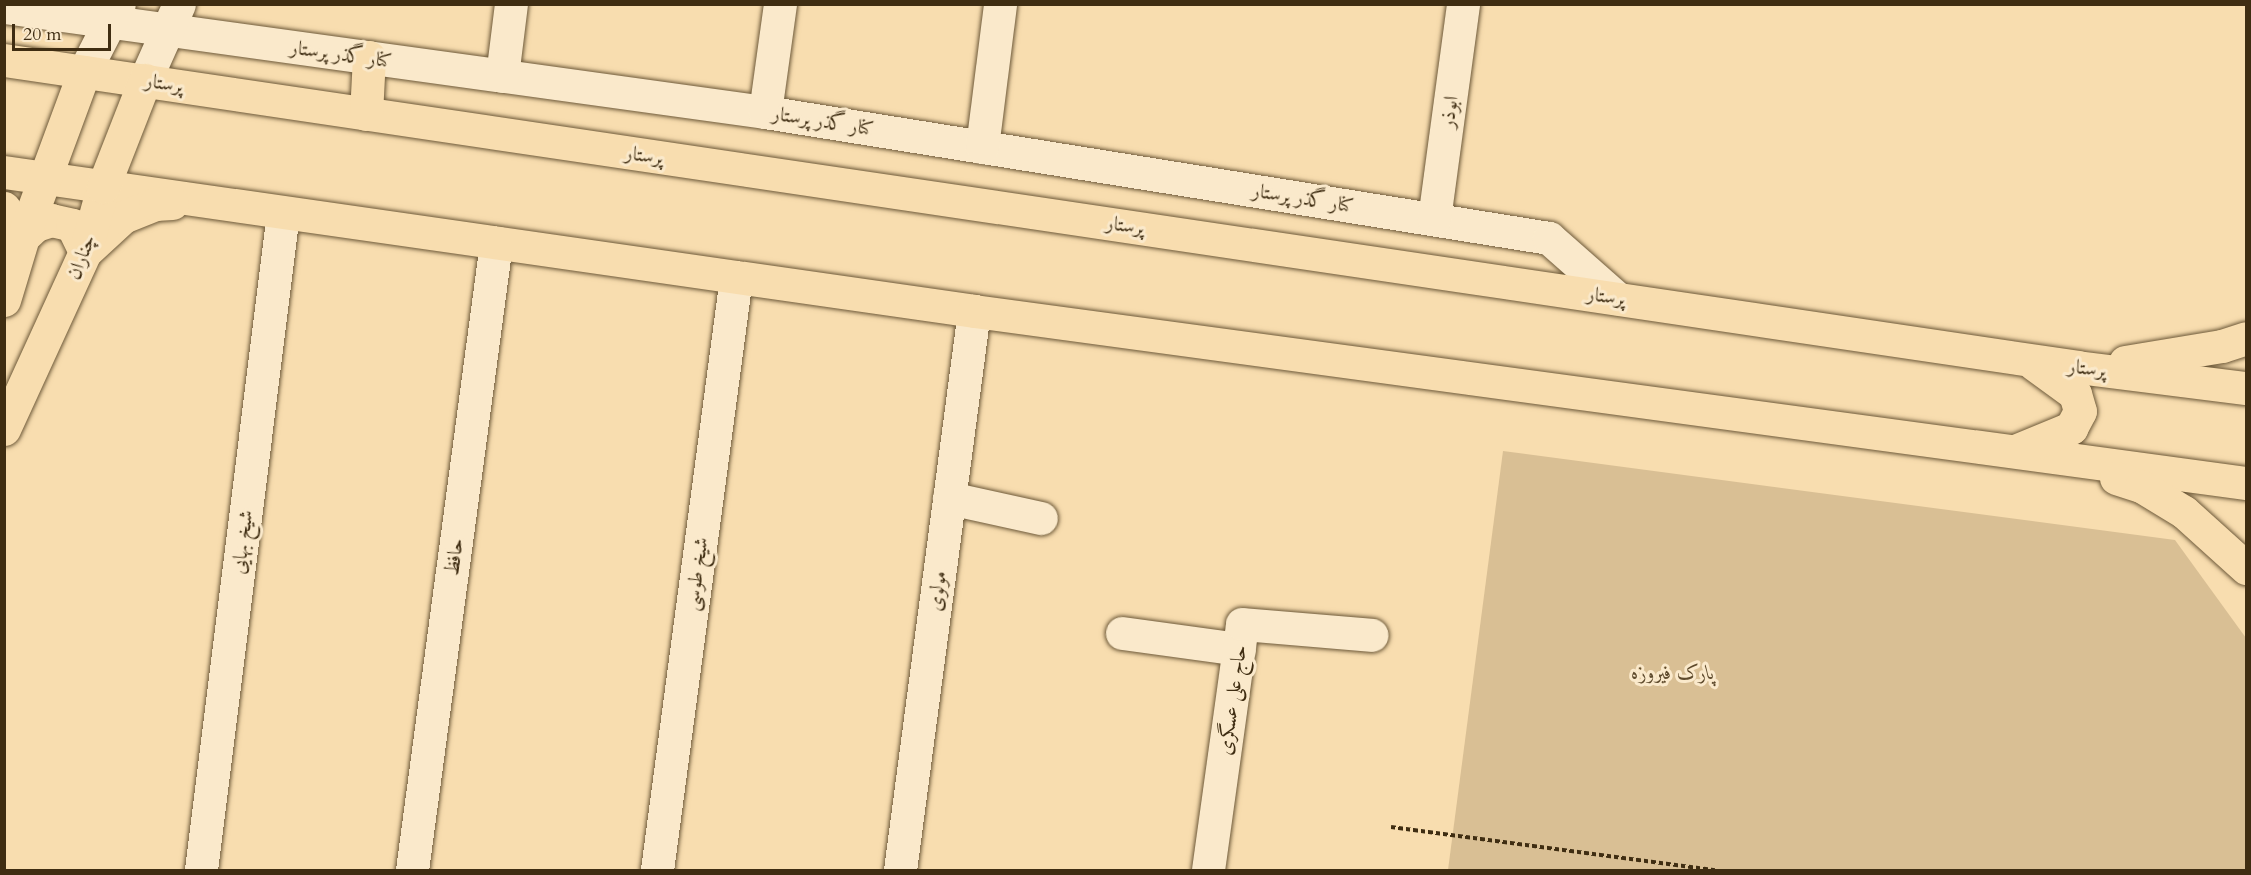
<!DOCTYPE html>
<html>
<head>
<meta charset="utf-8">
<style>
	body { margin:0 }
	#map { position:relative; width:2251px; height:875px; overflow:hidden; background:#f8ddaf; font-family:Cardo,Amiri,serif }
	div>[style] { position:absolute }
	.green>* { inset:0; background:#d9bf94 }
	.path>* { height:4px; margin-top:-2px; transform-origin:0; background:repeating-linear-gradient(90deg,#3f2d12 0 4.5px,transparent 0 7.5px) }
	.roads { filter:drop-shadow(0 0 2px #6d5939) drop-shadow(0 0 2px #6d5939) }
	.minor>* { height:33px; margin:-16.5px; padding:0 16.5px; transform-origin:16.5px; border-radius:16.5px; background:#fae9cb }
	.major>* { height:33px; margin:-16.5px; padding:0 16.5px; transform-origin:16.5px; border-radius:16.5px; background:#f8ddaf }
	span { translate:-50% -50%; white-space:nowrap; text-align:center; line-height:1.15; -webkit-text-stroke:6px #fae9cb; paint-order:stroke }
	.street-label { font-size:20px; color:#3f2d12 }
	.park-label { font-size:20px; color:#5e4a2c; font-style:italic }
	.frame { position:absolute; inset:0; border:6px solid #3f2d12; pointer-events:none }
	.scale { position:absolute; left:12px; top:24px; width:99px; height:27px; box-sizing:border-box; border:3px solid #3f2d12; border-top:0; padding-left:8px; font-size:18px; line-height:21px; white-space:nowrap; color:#3f2d12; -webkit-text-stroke:4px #fae9cb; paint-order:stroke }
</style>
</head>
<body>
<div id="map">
	<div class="green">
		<div style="clip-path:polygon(1503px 451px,2175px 540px,2246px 638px,2246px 870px,1448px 870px)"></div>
	</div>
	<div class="path">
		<div style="left:1391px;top:827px;width:327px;rotate:7.6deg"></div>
	</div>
	<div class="roads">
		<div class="minor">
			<div style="left:4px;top:7px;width:768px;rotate:7.86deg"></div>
			<div style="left:765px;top:112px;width:794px;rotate:9.13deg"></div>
			<div style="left:1549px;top:238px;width:91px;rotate:41.4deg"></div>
			<div style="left:84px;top:72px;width:76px;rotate:-62.8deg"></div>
			<div style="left:502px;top:76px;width:73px;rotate:-82.9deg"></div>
			<div style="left:145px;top:80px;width:83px;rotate:-65.9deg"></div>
			<div style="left:765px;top:112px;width:109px;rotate:-82.1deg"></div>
			<div style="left:982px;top:147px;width:144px;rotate:-82.8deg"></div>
			<div style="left:1434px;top:219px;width:217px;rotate:-82.3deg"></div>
			<div style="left:949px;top:498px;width:94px;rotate:12.3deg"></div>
			<div style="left:1122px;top:633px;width:118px;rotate:7.8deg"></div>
			<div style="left:201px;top:870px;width:662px;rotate:-82.89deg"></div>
			<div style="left:412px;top:870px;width:633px;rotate:-82.37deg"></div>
			<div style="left:657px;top:870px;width:598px;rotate:-82.41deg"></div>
			<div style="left:900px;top:870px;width:564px;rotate:-82.46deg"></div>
			<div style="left:1208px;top:870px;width:248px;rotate:-82.1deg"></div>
			<div style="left:1242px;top:624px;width:130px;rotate:4.8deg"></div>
		</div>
		<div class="major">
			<div style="left:4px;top:60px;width:2096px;rotate:8.42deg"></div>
			<div style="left:2077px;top:367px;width:170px;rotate:7.1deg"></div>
			<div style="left:366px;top:114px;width:57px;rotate:-87deg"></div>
			<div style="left:4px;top:172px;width:980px;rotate:8.15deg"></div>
			<div style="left:974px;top:311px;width:1284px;rotate:7.7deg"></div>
			<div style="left:4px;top:208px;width:35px;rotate:57deg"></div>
			<div style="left:23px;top:237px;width:18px;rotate:-43deg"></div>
			<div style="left:36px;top:225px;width:16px;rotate:-18deg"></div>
			<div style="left:51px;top:220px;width:22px;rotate:13deg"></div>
			<div style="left:72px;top:225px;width:30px;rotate:64deg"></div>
			<div style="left:85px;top:252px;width:52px;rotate:-42.6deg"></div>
			<div style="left:123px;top:217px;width:35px;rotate:-22deg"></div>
			<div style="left:155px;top:204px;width:17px;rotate:-3deg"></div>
			<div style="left:4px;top:300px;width:66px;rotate:-73.2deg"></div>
			<div style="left:23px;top:237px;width:176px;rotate:-69.7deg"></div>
			<div style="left:2125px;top:362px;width:98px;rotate:-9.4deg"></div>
			<div style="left:2222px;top:346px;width:25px;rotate:-18deg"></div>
			<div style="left:4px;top:429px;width:195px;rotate:-65.4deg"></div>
			<div style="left:85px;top:252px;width:67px;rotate:-74.5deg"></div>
			<div style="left:103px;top:187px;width:115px;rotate:-68.6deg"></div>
			<div style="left:2015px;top:451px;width:61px;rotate:-22.3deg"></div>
			<div style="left:2071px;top:428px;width:19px;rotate:-62deg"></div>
			<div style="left:2080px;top:411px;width:18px;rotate:-106deg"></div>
			<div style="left:2075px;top:394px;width:51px;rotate:-143.8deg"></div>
			<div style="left:2116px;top:478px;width:26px;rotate:18deg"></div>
			<div style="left:2141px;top:486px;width:50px;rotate:31.2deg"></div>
			<div style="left:2184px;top:512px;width:84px;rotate:42.1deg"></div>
		</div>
	</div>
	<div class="street-label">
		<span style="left:341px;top:54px;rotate:8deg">کنار گذر پرستار</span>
		<span style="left:164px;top:83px;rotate:9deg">پرستار</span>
		<span style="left:1449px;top:112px;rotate:-82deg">ابوذر</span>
		<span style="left:823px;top:121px;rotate:9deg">کنار گذر پرستار</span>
		<span style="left:644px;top:155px;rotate:8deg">پرستار</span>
		<span style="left:1303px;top:198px;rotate:9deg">کنار گذر پرستار</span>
		<span style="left:1125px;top:225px;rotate:8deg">پرستار</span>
		<span style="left:81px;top:257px;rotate:-69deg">چناران</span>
		<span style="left:1606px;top:296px;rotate:8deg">پرستار</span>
		<span style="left:2087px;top:368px;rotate:7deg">پرستار</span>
		<span style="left:242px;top:542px;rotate:-83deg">شیخ بهایی</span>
		<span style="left:454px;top:557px;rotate:-82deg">حافظ</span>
		<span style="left:696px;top:574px;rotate:-82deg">شیخ طوسی</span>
		<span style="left:937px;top:591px;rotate:-83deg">مولوی</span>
		<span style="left:1232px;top:700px;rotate:-82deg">حاج علی عسگری</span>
	</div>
	<div class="park-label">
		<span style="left:1673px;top:672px">پارک فیروزه</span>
	</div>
	<div class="frame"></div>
	<div class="scale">20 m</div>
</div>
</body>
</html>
